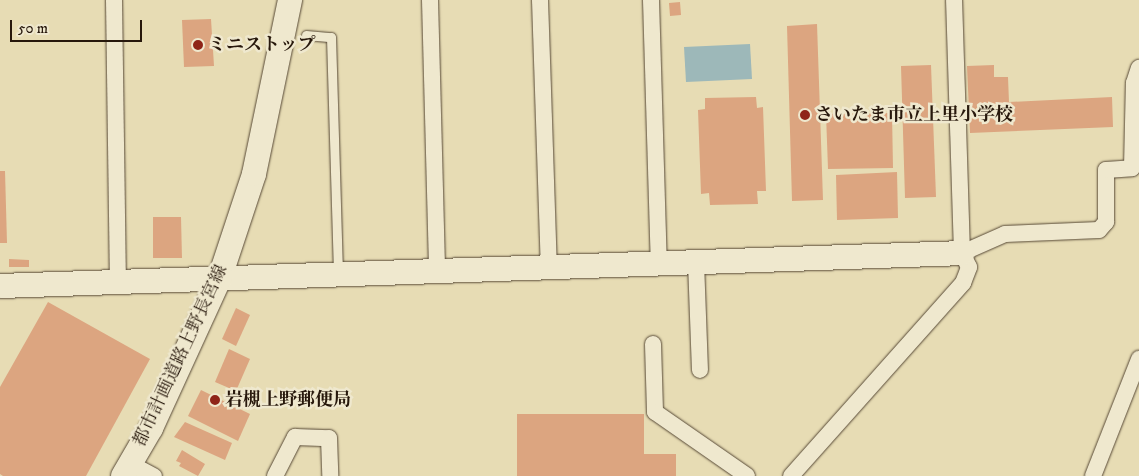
<!DOCTYPE html>
<html>
<head>
<meta charset="utf-8">
<style>
	body { margin:0 }
	#map { position:relative; width:1139px; height:476px; overflow:hidden; background:#e7dcb4; font-family:"IM FELL DW Pica","Noto Serif JP",serif }
	div>[style] { position:absolute }
	.water>* { inset:0; background:#9db8b9 }
	.building>* { inset:0; background:#dca580 }
	.roads { filter:drop-shadow(0 0 1px #574936) drop-shadow(0 0 1px #574936) }
	.lane>* { height:9px; margin:-4.5px; padding:0 4.5px; transform-origin:4.5px; border-radius:4.5px; background:#efe8ce }
	.street>* { height:16px; margin:-8px; padding:0 8px; transform-origin:8px; border-radius:8px; background:#efe8ce }
	.secondary>* { height:24px; margin:-12px; padding:0 12px; transform-origin:12px; border-radius:12px; background:#efe8ce }
	.dots>* { width:14px; height:14px; translate:-50% -50%; box-sizing:border-box; border:2px solid #efe8ce; border-radius:50% }
	span { translate:-50% -50%; white-space:nowrap; text-align:center; line-height:1.15; -webkit-text-stroke:5px #efe8ce; paint-order:stroke }
	.poi-label { font-size:18px; color:#27180c; font-weight:700 }
	.left { translate:0 -50%; text-align:left }
	.street-label { font-size:18px; color:#27180c }
	.scale { position:absolute; left:10px; top:20px; width:132px; height:22px; box-sizing:border-box; border:2px solid #27180c; border-top:0; padding-left:6px; font-size:15px; line-height:18px; white-space:nowrap; color:#27180c; -webkit-text-stroke:4px #efe8ce; paint-order:stroke }
</style>
</head>
<body>
<div id="map">
	<div class="water">
		<div style="clip-path:polygon(750px 44px,752px 79px,686px 82px,684px 47px)"></div>
	</div>
	<div class="building">
		<div style="clip-path:polygon(680px 2px,681px 15px,670px 16px,669px 3px)"></div>
		<div style="clip-path:polygon(211px 19px,214px 66px,184px 67px,182px 20px)"></div>
		<div style="clip-path:polygon(817px 24px,823px 200px,792px 201px,787px 26px)"></div>
		<div style="clip-path:polygon(931px 65px,936px 197px,905px 198px,901px 66px)"></div>
		<div style="clip-path:polygon(994px 65px,994px 77px,1008px 77px,1009px 102px,1112px 97px,1113px 127px,970px 133px,967px 66px)"></div>
		<div style="clip-path:polygon(756px 97px,757px 108px,763px 107px,766px 191px,757px 191px,758px 204px,710px 205px,709px 193px,701px 194px,698px 110px,705px 109px,705px 98px)"></div>
		<div style="clip-path:polygon(892px 113px,893px 168px,828px 169px,826px 114px)"></div>
		<div style="clip-path:polygon(0 171px,5px 171px,7px 243px,0 243px)"></div>
		<div style="clip-path:polygon(897px 172px,898px 218px,837px 220px,836px 175px)"></div>
		<div style="clip-path:polygon(153px 217px,181px 217px,182px 258px,153px 258px)"></div>
		<div style="clip-path:polygon(9px 259px,29px 260px,29px 267px,9px 267px)"></div>
		<div style="clip-path:polygon(48px 302px,150px 359px,86px 476px,3px 476px,0 474px,0 387px)"></div>
		<div style="clip-path:polygon(236px 308px,250px 315px,236px 346px,222px 339px)"></div>
		<div style="clip-path:polygon(229px 349px,250px 359px,236px 391px,215px 382px)"></div>
		<div style="clip-path:polygon(201px 390px,250px 414px,238px 441px,188px 416px)"></div>
		<div style="clip-path:polygon(517px 414px,644px 414px,644px 454px,676px 454px,676px 476px,517px 476px)"></div>
		<div style="clip-path:polygon(185px 422px,232px 443px,225px 460px,174px 437px)"></div>
		<div style="clip-path:polygon(182px 450px,205px 464px,198px 476px,179px 466px,181px 463px,176px 461px)"></div>
	</div>
	<div class="roads">
		<div class="lane">
			<div style="left:306px;top:35px;width:25px;rotate:5deg"></div>
			<div style="left:331px;top:37px;width:236px;rotate:88.3deg"></div>
		</div>
		<div class="street">
			<div style="left:114px;top:0;width:281px;rotate:89.2deg"></div>
			<div style="left:430px;top:0;width:270px;rotate:88.5deg"></div>
			<div style="left:540px;top:0;width:266px;rotate:88.1deg"></div>
			<div style="left:651px;top:0;width:263px;rotate:88.3deg"></div>
			<div style="left:962px;top:253px;width:47px;rotate:-23.8deg"></div>
			<div style="left:1005px;top:234px;width:94px;rotate:-2.4deg"></div>
			<div style="left:1099px;top:230px;width:11px;rotate:-49deg"></div>
			<div style="left:1106px;top:222px;width:52px;rotate:-90deg"></div>
			<div style="left:1106px;top:170px;width:26px;rotate:-4deg"></div>
			<div style="left:1132px;top:168px;width:85px;rotate:-88.7deg"></div>
			<div style="left:1134px;top:83px;width:16px;rotate:-72deg"></div>
			<div style="left:696px;top:262px;width:108px;rotate:87.9deg"></div>
			<div style="left:653px;top:344px;width:68px;rotate:88.3deg"></div>
			<div style="left:655px;top:412px;width:112px;rotate:34.8deg"></div>
			<div style="left:131px;top:464px;width:26px;rotate:28deg"></div>
			<div style="left:275px;top:476px;width:44px;rotate:-62.9deg"></div>
			<div style="left:295px;top:437px;width:34px;rotate:2deg"></div>
			<div style="left:329px;top:438px;width:38px;rotate:88deg"></div>
			<div style="left:791px;top:476px;width:259px;rotate:-48.3deg"></div>
			<div style="left:963px;top:283px;width:17px;rotate:-69deg"></div>
			<div style="left:969px;top:267px;width:16px;rotate:-117deg"></div>
			<div style="left:962px;top:253px;width:253px;rotate:-91.8deg"></div>
			<div style="left:1093px;top:476px;width:126px;rotate:-68.5deg"></div>
		</div>
		<div class="secondary">
			<div style="left:0;top:286px;width:963px;rotate:-1.96deg"></div>
			<div style="left:123px;top:476px;width:56px;rotate:-59.7deg"></div>
			<div style="left:151px;top:428px;width:166px;rotate:-65.4deg"></div>
			<div style="left:220px;top:277px;width:108px;rotate:-71.7deg"></div>
			<div style="left:254px;top:174px;width:178px;rotate:-78.3deg"></div>
		</div>
	</div>
	<div class="dots">
		<div style="left:198px;top:45px;background:#8f2418"></div>
		<div style="left:805px;top:115px;background:#8f2418"></div>
		<div style="left:215px;top:400px;background:#8f2418"></div>
	</div>
	<div class="poi-label">
		<span class="left" style="left:208px;top:45px">ミニストップ</span>
		<span class="left" style="left:815px;top:115px">さいたま市立上里小学校</span>
		<span class="left" style="left:225px;top:400px">岩槻上野郵便局</span>
	</div>
	<div class="street-label">
		<span style="left:181px;top:356px;rotate:-65deg">都市計画道路上野長宮線</span>
	</div>
	<div class="scale">50 m</div>
</div>
</body>
</html>
